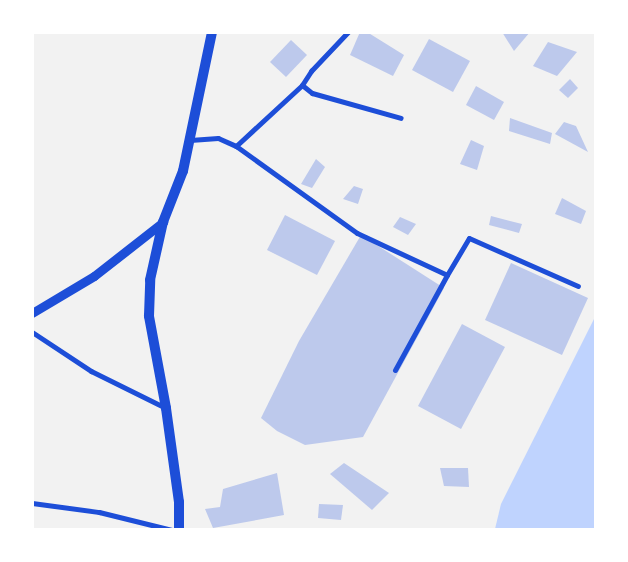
<!DOCTYPE html>
<html>
<head>
<meta charset="utf-8">
<style>
	body { margin:0 }
	#map { position:relative; width:628px; height:562px; overflow:hidden; background:#f2f2f2; font-family:Inter,sans-serif }
	div>[style] { position:absolute }
	.water>* { inset:0; background:#bfd3fe }
	.building>* { inset:0; background:#bdc9ec }
	.minor>* { height:5px; margin:-2.5px; padding:0 2.5px; transform-origin:2.5px; border-radius:2.5px; background:#1d4ed8 }
	.tertiary>* { height:9px; margin:-4.5px; padding:0 4.5px; transform-origin:4.5px; border-radius:4.5px; background:#1d4ed8 }
	.secondary>* { height:10px; margin:-5px; padding:0 5px; transform-origin:5px; border-radius:5px; background:#1d4ed8 }
	span { translate:-50% -50%; white-space:nowrap; text-align:center; line-height:1.15; -webkit-text-stroke:4px #fff; paint-order:stroke }
	.frame { position:absolute; inset:0; border:34px solid #fff; pointer-events:none }
</style>
</head>
<body>
<div id="map">
	<div class="water">
		<div style="clip-path:polygon(595px 317px,595px 529px,495px 529px,501px 504px)"></div>
	</div>
	<div class="building">
		<div style="clip-path:polygon(360px 32px,367px 32px,404px 55px,393px 76px,350px 55px)"></div>
		<div style="clip-path:polygon(502px 32px,530px 32px,514px 51px)"></div>
		<div style="clip-path:polygon(429px 39px,470px 61px,453px 92px,412px 70px)"></div>
		<div style="clip-path:polygon(291px 40px,307px 55px,286px 77px,270px 62px)"></div>
		<div style="clip-path:polygon(548px 42px,577px 52px,557px 76px,533px 66px)"></div>
		<div style="clip-path:polygon(570px 79px,578px 88px,568px 98px,559px 90px)"></div>
		<div style="clip-path:polygon(476px 86px,504px 102px,494px 120px,466px 105px)"></div>
		<div style="clip-path:polygon(510px 118px,552px 133px,550px 144px,509px 131px)"></div>
		<div style="clip-path:polygon(564px 122px,576px 126px,588px 152px,555px 134px)"></div>
		<div style="clip-path:polygon(471px 140px,484px 146px,477px 170px,460px 164px)"></div>
		<div style="clip-path:polygon(316px 159px,325px 167px,312px 188px,301px 184px)"></div>
		<div style="clip-path:polygon(354px 186px,363px 189px,358px 204px,343px 199px)"></div>
		<div style="clip-path:polygon(562px 198px,586px 211px,581px 224px,555px 214px)"></div>
		<div style="clip-path:polygon(285px 215px,335px 241px,317px 275px,267px 250px)"></div>
		<div style="clip-path:polygon(491px 216px,522px 224px,519px 233px,489px 225px)"></div>
		<div style="clip-path:polygon(400px 217px,416px 224px,408px 235px,393px 227px)"></div>
		<div style="clip-path:polygon(361px 235px,444px 288px,363px 437px,305px 445px,277px 431px,261px 418px,299px 341px)"></div>
		<div style="clip-path:polygon(511px 263px,588px 298px,562px 355px,485px 320px)"></div>
		<div style="clip-path:polygon(462px 324px,505px 347px,461px 429px,418px 406px)"></div>
		<div style="clip-path:polygon(344px 463px,389px 493px,372px 510px,330px 474px)"></div>
		<div style="clip-path:polygon(440px 468px,468px 468px,469px 487px,444px 486px)"></div>
		<div style="clip-path:polygon(277px 473px,284px 515px,213px 528px,205px 509px,220px 507px,223px 489px)"></div>
		<div style="clip-path:polygon(319px 504px,343px 505px,341px 520px,318px 518px)"></div>
	</div>
	<div class="minor">
		<div style="left:302px;top:85px;width:13px;rotate:39deg"></div>
		<div style="left:312px;top:93px;width:92px;rotate:15.7deg"></div>
		<div style="left:190px;top:140px;width:28px;rotate:-4deg"></div>
		<div style="left:218px;top:138px;width:20px;rotate:24deg"></div>
		<div style="left:236px;top:146px;width:149px;rotate:35.7deg"></div>
		<div style="left:357px;top:233px;width:99px;rotate:25deg"></div>
		<div style="left:447px;top:275px;width:43px;rotate:-59.3deg"></div>
		<div style="left:469px;top:238px;width:119px;rotate:23.8deg"></div>
		<div style="left:236px;top:146px;width:90px;rotate:-42.7deg"></div>
		<div style="left:302px;top:85px;width:17px;rotate:-57deg"></div>
		<div style="left:311px;top:71px;width:54px;rotate:-46.5deg"></div>
		<div style="left:32px;top:332px;width:71px;rotate:33.5deg"></div>
		<div style="left:91px;top:371px;width:84px;rotate:26.3deg"></div>
		<div style="left:395px;top:370px;width:108px;rotate:-61.3deg"></div>
		<div style="left:32px;top:503px;width:68px;rotate:7.7deg"></div>
		<div style="left:99px;top:512px;width:75px;rotate:13.9deg"></div>
	</div>
	<div class="tertiary">
		<div style="left:32px;top:313px;width:72px;rotate:-30.8deg"></div>
		<div style="left:94px;top:276px;width:88px;rotate:-38deg"></div>
	</div>
	<div class="secondary">
		<div style="left:179px;top:530px;width:28px;rotate:-90deg"></div>
		<div style="left:179px;top:502px;width:95px;rotate:-97.9deg"></div>
		<div style="left:166px;top:408px;width:94px;rotate:-100.5deg"></div>
		<div style="left:149px;top:316px;width:36px;rotate:-88deg"></div>
		<div style="left:150px;top:280px;width:59px;rotate:-77.4deg"></div>
		<div style="left:163px;top:222px;width:55px;rotate:-68.6deg"></div>
		<div style="left:183px;top:171px;width:142px;rotate:-78.2deg"></div>
	</div>
	<div class="frame"></div>
</div>
</body>
</html>
